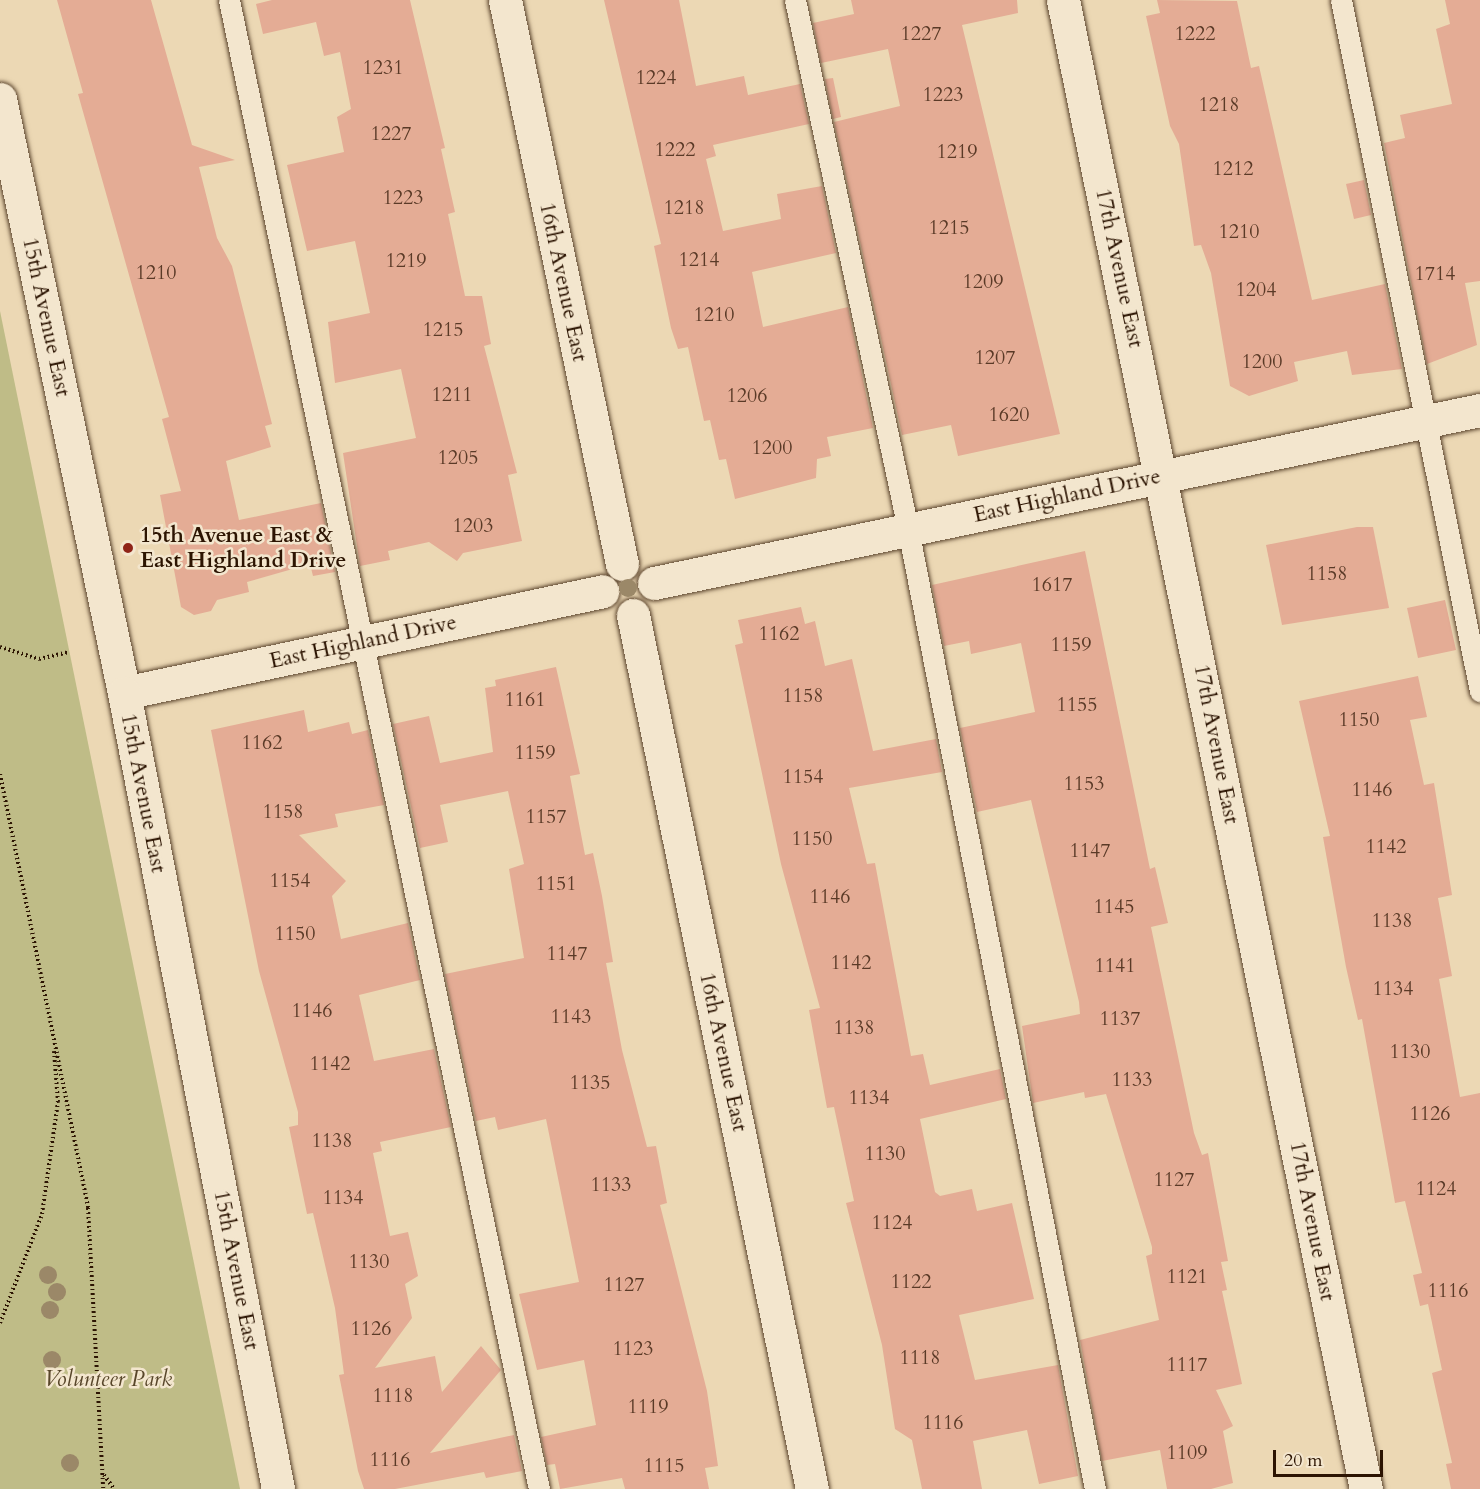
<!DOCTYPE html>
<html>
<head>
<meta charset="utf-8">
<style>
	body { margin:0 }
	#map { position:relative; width:1480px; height:1489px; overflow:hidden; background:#ecd8b4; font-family:Cardo,serif }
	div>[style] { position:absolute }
	.green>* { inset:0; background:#bfbc87 }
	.building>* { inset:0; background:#e4ac95 }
	.path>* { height:4px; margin-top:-2px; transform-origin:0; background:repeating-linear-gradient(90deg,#2c1402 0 1.5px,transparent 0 4.5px) }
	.roads { filter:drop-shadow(0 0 2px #5c452e) drop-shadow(0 0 2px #5c452e) }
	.service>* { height:21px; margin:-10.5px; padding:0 10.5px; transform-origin:10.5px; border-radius:10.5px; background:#f3e6ce }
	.minor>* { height:33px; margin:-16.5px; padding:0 16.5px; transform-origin:16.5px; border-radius:16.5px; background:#f3e6ce }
	.tertiary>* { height:33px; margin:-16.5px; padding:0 16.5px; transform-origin:16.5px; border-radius:16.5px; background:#f3e6ce }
	.trees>* { width:18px; height:18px; margin:-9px; border-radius:50%; background:#9b8868 }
	.dots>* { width:16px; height:16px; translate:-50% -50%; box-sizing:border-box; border:3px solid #f3e6ce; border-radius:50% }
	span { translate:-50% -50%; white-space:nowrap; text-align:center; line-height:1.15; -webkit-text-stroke:5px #f3e6ce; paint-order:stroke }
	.number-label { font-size:20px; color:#5a3a27 }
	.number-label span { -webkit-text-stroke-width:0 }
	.street-label { font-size:22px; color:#2c1402 }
	.poi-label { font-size:22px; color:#2c1402; font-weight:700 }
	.left { translate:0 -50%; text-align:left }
	.park-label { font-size:22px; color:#58462a; font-style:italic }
	.scale { position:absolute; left:1273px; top:1450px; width:110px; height:27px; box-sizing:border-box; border:3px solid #2c1402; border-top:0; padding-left:8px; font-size:18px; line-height:21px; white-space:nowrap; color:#2c1402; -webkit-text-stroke:4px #f3e6ce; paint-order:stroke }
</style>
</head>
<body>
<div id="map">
	<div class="green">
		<div style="clip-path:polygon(0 311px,240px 1489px,0 1489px)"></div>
	</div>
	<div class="building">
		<div style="clip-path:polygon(57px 0,151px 0,192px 145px,235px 160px,199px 167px,217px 238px,232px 266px,272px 424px,265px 426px,271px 447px,226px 461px,239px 520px,321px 503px,335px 572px,313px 576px,310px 564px,247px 582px,249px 592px,217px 600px,211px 611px,194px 615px,181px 607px,160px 495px,181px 491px,162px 419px,169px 417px,78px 94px,83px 93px)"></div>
		<div style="clip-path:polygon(272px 0,410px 0,445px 148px,441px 149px,455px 212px,448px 214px,465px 296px,482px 296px,491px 344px,484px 346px,517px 473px,508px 475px,522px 541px,463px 553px,457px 561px,429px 542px,388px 551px,390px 560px,360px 566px,343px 453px,416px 438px,401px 369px,335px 383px,328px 322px,370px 313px,355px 241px,307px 251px,287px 165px,344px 152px,337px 117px,351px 109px,340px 52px,324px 56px,316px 22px,263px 34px,256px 4px)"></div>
		<div style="clip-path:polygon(604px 0,679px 0,696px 86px,744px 76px,748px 95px,800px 84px,809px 124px,713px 145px,716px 156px,706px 159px,723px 231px,781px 219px,777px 194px,822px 186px,836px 253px,752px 272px,763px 327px,848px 307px,873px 428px,827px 437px,831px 456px,817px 459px,816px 478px,735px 499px,726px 459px,719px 460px,710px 420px,704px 421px,688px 347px,678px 349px,671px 328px,654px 246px,661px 244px)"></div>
		<div style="clip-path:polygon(851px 0,1017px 0,1018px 13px,962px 25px,1060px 434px,958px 456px,951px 425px,902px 435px,834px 122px,900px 106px,888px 49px,821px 63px,813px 23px,854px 14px)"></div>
		<div style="clip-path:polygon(1157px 0,1237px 1px,1251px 68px,1259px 66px,1312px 300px,1385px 284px,1402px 369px,1352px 375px,1347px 351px,1294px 362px,1298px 381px,1249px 396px,1230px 386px,1211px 273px,1201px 245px,1194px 246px,1179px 144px,1170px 126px,1146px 16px,1160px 13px)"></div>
		<div style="clip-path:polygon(1445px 0,1480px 0,1480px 281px,1465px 283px,1477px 345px,1427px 364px,1384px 143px,1405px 138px,1400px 115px,1452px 104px,1436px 29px,1450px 24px)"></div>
		<div style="clip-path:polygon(833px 78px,841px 117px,833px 119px,825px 79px)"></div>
		<div style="clip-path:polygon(1364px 180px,1371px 215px,1354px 219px,1346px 184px)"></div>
		<div style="clip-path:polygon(1357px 527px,1373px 527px,1389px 608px,1282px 625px,1266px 545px)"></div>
		<div style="clip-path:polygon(1085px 551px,1150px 869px,1155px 867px,1168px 923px,1151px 927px,1194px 1133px,1202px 1155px,1208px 1153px,1228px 1261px,1221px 1262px,1227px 1290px,1222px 1291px,1242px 1384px,1216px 1390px,1233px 1426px,1223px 1431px,1233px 1483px,1211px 1489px,1167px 1489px,1160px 1450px,1102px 1461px,1080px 1340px,1159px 1320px,1146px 1256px,1152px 1254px,1152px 1247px,1106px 1094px,1085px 1098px,1084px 1092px,1033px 1103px,1022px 1026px,1080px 1014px,1079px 1002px,1031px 800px,977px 812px,960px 728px,1035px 712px,1021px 643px,971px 654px,969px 641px,944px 646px,932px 585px)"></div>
		<div style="clip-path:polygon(1445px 600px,1456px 650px,1418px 658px,1407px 608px)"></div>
		<div style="clip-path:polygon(801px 607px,805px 624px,815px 621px,825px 666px,852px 659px,873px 751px,936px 739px,942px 772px,849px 788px,867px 864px,875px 863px,911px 1056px,923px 1054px,930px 1085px,1000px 1069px,1006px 1099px,920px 1119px,935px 1192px,940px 1196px,972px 1189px,977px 1211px,1012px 1203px,1034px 1299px,959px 1315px,975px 1380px,1058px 1365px,1078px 1476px,1039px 1484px,1027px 1430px,973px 1441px,982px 1489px,922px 1489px,912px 1440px,895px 1429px,882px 1345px,846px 1203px,854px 1201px,834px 1107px,827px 1108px,809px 1010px,820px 1008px,781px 864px,735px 645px,743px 643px,738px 620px)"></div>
		<div style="clip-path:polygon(556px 667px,580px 774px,570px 776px,585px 855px,593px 853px,602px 896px,613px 962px,606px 963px,622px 1050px,647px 1147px,656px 1146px,667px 1203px,660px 1205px,707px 1391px,718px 1466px,705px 1468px,709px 1489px,625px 1489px,622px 1478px,560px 1489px,555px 1464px,547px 1465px,541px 1437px,596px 1425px,584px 1360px,537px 1370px,519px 1294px,579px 1282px,546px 1119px,498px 1130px,495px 1117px,476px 1121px,445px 974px,524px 958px,509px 869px,524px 864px,508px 791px,440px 805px,448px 842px,420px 848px,393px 724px,429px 716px,440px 763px,493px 752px,485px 688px,496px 686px,495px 680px)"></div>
		<div style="clip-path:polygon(1418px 676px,1427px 717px,1410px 720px,1424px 785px,1434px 783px,1452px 895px,1438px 898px,1452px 976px,1439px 979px,1460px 1097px,1480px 1093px,1480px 1489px,1451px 1489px,1446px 1464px,1452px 1463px,1432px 1373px,1442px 1370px,1428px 1304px,1420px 1306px,1413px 1275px,1422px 1273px,1405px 1201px,1395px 1203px,1362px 1019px,1358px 1020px,1346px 967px,1323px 837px,1330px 836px,1299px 701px)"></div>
		<div style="clip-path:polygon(304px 710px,308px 732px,349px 722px,352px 734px,368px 730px,384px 805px,335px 814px,338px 827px,299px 835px,346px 881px,332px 896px,341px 939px,408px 923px,420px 980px,359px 995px,374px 1061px,434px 1049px,451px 1127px,380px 1142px,382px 1151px,373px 1153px,390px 1236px,408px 1232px,418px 1276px,405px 1284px,412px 1318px,375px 1368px,435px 1356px,442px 1392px,481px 1346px,501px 1370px,430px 1453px,514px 1435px,522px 1471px,486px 1478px,484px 1472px,395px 1489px,364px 1489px,358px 1471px,339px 1375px,344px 1374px,335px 1308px,313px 1213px,307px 1214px,289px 1127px,298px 1125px,298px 1112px,259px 971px,211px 730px)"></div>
	</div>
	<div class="path">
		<div style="left:0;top:647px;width:41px;rotate:17.1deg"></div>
		<div style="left:39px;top:659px;width:31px;rotate:-13deg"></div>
		<div style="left:0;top:774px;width:443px;rotate:78.5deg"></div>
		<div style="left:88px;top:1208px;width:281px;rotate:86.9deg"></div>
		<div style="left:0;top:1323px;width:117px;rotate:-68.9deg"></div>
		<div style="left:42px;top:1214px;width:113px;rotate:-81.9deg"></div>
		<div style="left:58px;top:1102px;width:51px;rotate:-94.5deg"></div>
		<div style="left:104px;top:1475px;width:17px;rotate:54deg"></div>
	</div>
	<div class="roads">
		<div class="service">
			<div style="left:229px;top:0;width:1521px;rotate:78.24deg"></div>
			<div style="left:795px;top:0;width:541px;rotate:77.94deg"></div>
			<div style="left:908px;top:529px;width:978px;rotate:78.98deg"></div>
			<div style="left:1341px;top:0;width:705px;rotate:78.63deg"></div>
		</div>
		<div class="minor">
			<div style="left:505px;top:0;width:576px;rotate:78.28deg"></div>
			<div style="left:1063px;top:0;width:1520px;rotate:78.5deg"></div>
			<div style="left:654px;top:583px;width:844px;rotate:-11.83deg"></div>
			<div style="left:633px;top:615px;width:892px;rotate:78.43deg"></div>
			<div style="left:124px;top:693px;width:489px;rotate:-12deg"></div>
		</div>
		<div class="tertiary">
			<div style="left:0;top:99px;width:607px;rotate:78.21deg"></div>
			<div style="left:124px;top:693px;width:811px;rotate:79.05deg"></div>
		</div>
	</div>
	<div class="trees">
		<div style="left:628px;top:588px"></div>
		<div style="left:48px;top:1275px"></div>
		<div style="left:57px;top:1292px"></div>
		<div style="left:50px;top:1310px"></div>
		<div style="left:52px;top:1360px"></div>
		<div style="left:70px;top:1463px"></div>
	</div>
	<div class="dots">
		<div style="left:128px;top:548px;background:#8f2418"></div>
	</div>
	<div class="number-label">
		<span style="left:921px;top:33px">1227</span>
		<span style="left:1195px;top:33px">1222</span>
		<span style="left:383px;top:67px">1231</span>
		<span style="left:656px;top:77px">1224</span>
		<span style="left:943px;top:94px">1223</span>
		<span style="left:1219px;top:104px">1218</span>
		<span style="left:391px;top:133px">1227</span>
		<span style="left:675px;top:149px">1222</span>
		<span style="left:957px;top:151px">1219</span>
		<span style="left:1233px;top:168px">1212</span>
		<span style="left:403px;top:197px">1223</span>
		<span style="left:684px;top:207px">1218</span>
		<span style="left:949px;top:227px">1215</span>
		<span style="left:1239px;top:231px">1210</span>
		<span style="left:699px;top:259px">1214</span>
		<span style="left:406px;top:260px">1219</span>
		<span style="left:156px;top:272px">1210</span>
		<span style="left:1435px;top:273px">1714</span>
		<span style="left:983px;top:281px">1209</span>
		<span style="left:1256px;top:289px">1204</span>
		<span style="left:714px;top:314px">1210</span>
		<span style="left:443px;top:329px">1215</span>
		<span style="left:995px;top:357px">1207</span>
		<span style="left:1262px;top:361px">1200</span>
		<span style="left:452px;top:394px">1211</span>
		<span style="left:747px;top:395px">1206</span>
		<span style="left:1009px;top:414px">1620</span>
		<span style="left:772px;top:447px">1200</span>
		<span style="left:458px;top:457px">1205</span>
		<span style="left:473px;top:525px">1203</span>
		<span style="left:1327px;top:573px">1158</span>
		<span style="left:1052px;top:584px">1617</span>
		<span style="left:779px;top:633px">1162</span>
		<span style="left:1071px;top:644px">1159</span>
		<span style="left:803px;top:695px">1158</span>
		<span style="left:525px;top:699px">1161</span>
		<span style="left:1077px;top:704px">1155</span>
		<span style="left:1359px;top:719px">1150</span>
		<span style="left:262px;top:742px">1162</span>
		<span style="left:535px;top:752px">1159</span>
		<span style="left:803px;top:776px">1154</span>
		<span style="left:1084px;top:783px">1153</span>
		<span style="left:1372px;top:789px">1146</span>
		<span style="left:283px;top:811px">1158</span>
		<span style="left:546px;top:816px">1157</span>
		<span style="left:812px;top:838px">1150</span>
		<span style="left:1386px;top:846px">1142</span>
		<span style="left:1090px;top:850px">1147</span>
		<span style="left:290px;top:880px">1154</span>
		<span style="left:556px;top:883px">1151</span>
		<span style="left:830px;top:896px">1146</span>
		<span style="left:1114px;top:906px">1145</span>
		<span style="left:1392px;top:920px">1138</span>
		<span style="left:295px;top:933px">1150</span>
		<span style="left:567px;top:953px">1147</span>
		<span style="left:851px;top:962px">1142</span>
		<span style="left:1115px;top:965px">1141</span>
		<span style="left:1393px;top:988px">1134</span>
		<span style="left:312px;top:1010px">1146</span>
		<span style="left:571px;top:1016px">1143</span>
		<span style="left:1120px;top:1018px">1137</span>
		<span style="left:854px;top:1027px">1138</span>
		<span style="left:1410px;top:1051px">1130</span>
		<span style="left:330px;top:1063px">1142</span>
		<span style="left:1132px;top:1079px">1133</span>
		<span style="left:590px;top:1082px">1135</span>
		<span style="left:869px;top:1097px">1134</span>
		<span style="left:1430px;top:1113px">1126</span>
		<span style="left:332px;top:1140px">1138</span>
		<span style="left:885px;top:1153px">1130</span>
		<span style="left:1174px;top:1179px">1127</span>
		<span style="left:611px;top:1184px">1133</span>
		<span style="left:1436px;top:1188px">1124</span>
		<span style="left:343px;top:1197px">1134</span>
		<span style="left:892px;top:1222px">1124</span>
		<span style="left:369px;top:1261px">1130</span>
		<span style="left:1187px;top:1276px">1121</span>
		<span style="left:911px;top:1281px">1122</span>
		<span style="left:624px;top:1284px">1127</span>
		<span style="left:1448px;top:1290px">1116</span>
		<span style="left:371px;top:1328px">1126</span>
		<span style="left:633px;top:1348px">1123</span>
		<span style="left:920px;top:1357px">1118</span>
		<span style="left:1187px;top:1364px">1117</span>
		<span style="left:393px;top:1395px">1118</span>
		<span style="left:648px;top:1406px">1119</span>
		<span style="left:943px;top:1422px">1116</span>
		<span style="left:1187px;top:1452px">1109</span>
		<span style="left:390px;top:1459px">1116</span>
		<span style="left:664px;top:1465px">1115</span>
	</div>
	<div class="street-label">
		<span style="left:1119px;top:268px;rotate:78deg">17th Avenue East</span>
		<span style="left:563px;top:282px;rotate:78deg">16th Avenue East</span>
		<span style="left:46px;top:317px;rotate:78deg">15th Avenue East</span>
		<span style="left:1067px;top:496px;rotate:-12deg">East Highland Drive</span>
		<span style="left:363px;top:642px;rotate:-12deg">East Highland Drive</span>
		<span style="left:1216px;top:744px;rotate:79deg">17th Avenue East</span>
		<span style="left:143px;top:793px;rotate:79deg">15th Avenue East</span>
		<span style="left:723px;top:1052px;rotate:78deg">16th Avenue East</span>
		<span style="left:1312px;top:1221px;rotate:79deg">17th Avenue East</span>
		<span style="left:236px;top:1270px;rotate:79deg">15th Avenue East</span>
	</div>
	<div class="poi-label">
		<span class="left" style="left:140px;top:548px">15th Avenue East &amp;<br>East Highland Drive</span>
	</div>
	<div class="park-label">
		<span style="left:108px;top:1380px">Volunteer Park</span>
	</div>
	<div class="scale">20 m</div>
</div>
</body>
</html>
